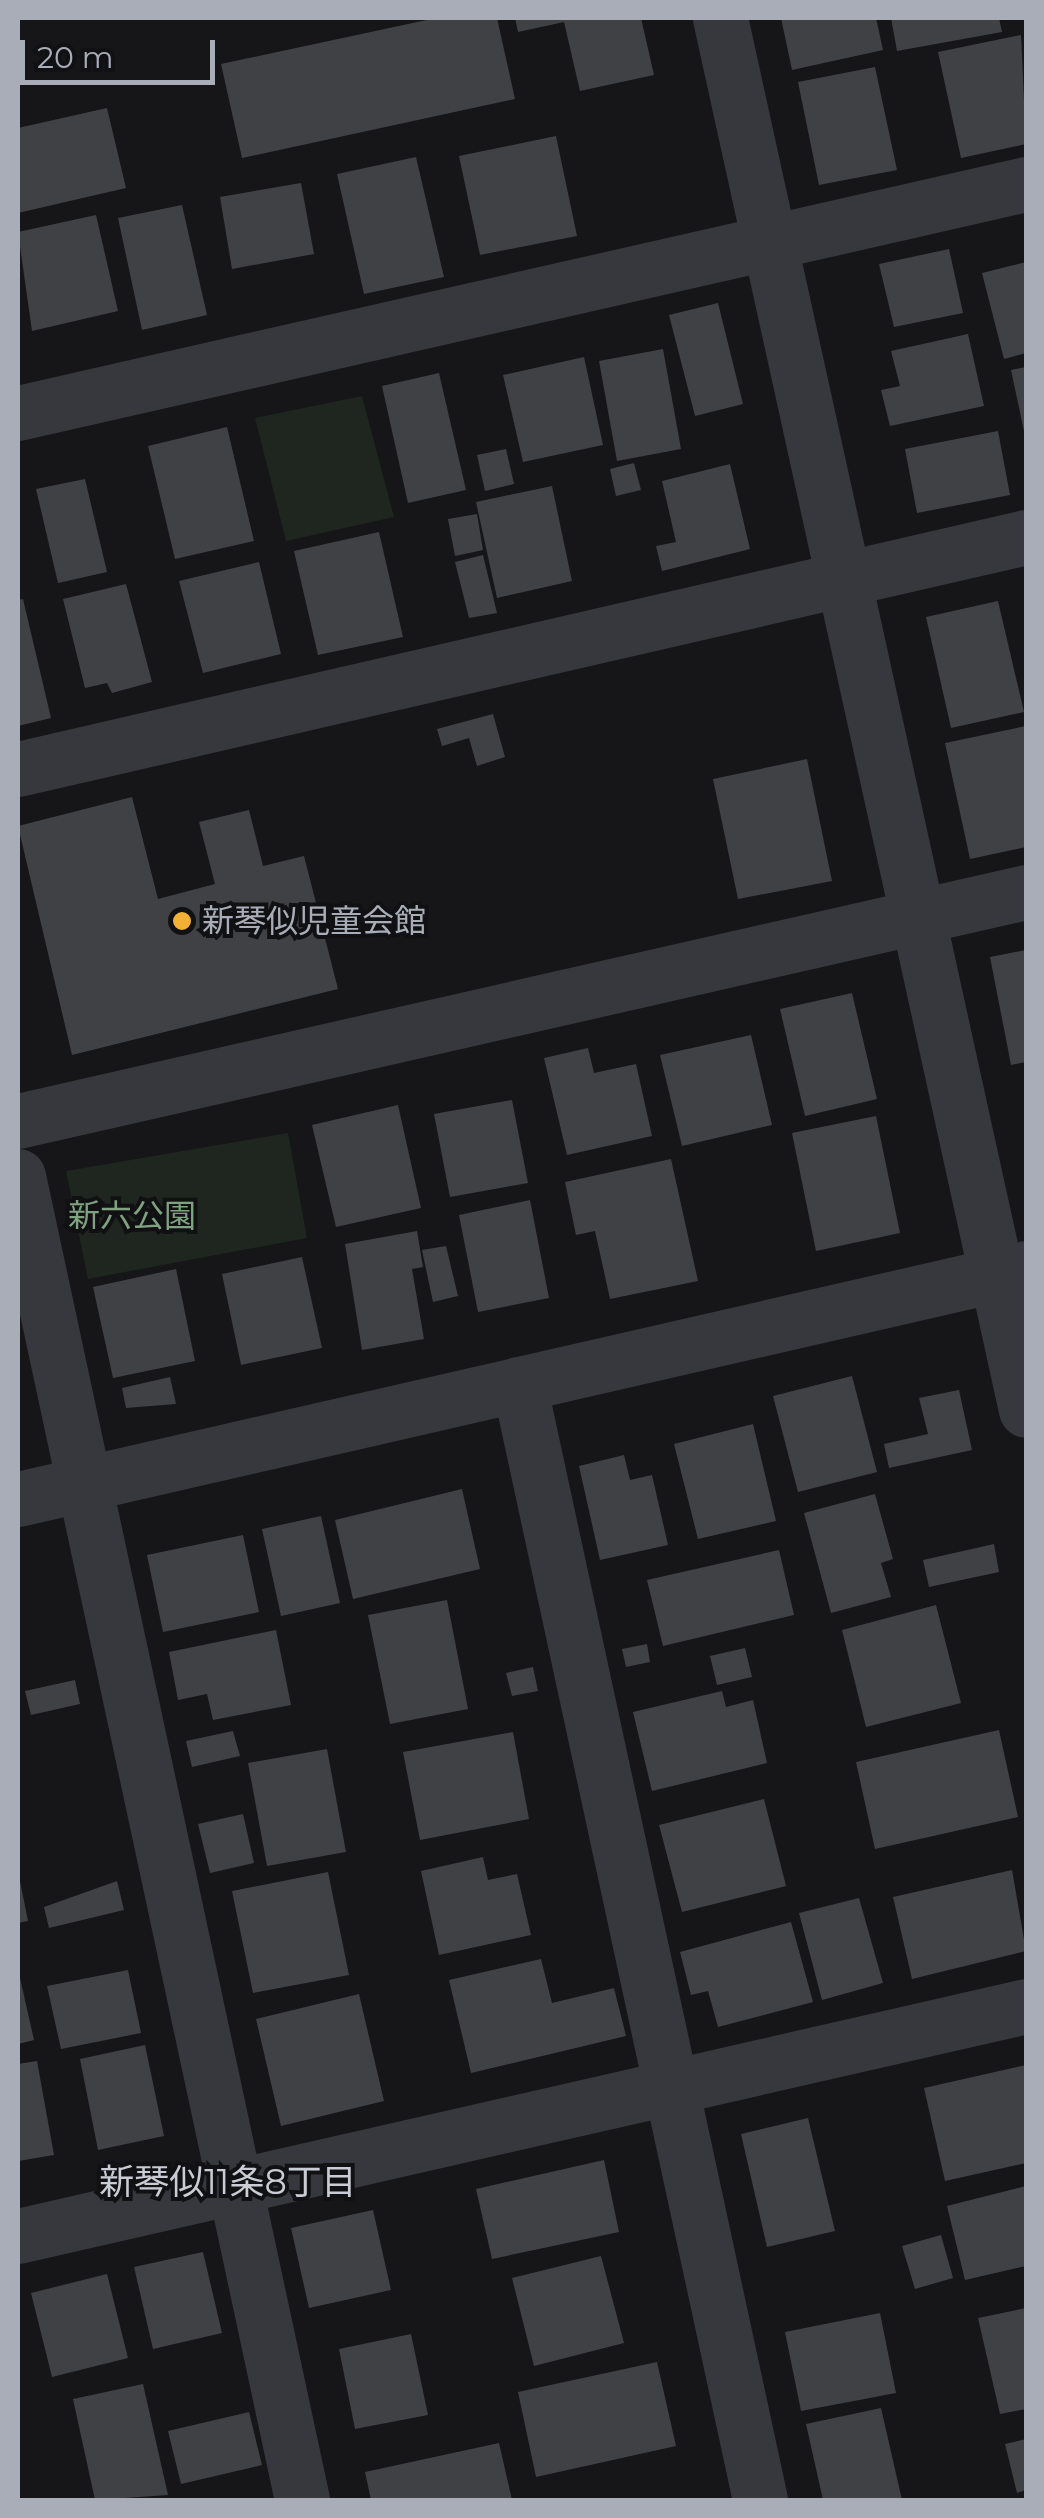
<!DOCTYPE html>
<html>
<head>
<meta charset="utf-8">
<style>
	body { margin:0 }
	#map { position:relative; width:1044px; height:2518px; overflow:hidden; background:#161618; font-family:Montserrat,"Noto Sans JP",sans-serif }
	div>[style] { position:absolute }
	.green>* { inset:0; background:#1e261f }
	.building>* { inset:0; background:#404145 }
	.street>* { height:55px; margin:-27.5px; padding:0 27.5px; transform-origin:27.5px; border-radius:27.5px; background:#37383d }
	.dots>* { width:28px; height:28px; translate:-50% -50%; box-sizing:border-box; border:5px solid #111113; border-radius:50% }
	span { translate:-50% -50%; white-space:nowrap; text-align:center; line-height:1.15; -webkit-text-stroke:8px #111113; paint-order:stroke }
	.poi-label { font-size:32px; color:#a8adb8 }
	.left { translate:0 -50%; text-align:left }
	.park-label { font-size:32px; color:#7fa381 }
	.neighbourhood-label { font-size:35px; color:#c9ccd4 }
	.frame { position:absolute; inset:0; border:20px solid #a8adb8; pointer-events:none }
	.scale { position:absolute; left:20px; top:40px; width:195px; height:45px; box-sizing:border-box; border:5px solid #a8adb8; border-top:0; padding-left:12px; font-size:30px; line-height:35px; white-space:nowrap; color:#a8adb8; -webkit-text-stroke:8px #111113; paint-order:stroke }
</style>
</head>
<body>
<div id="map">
	<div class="green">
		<div style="clip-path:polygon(362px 396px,394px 517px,286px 541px,255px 418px)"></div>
		<div style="clip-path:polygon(288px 1133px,307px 1238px,88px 1279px,66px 1171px)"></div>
	</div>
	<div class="building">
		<div style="clip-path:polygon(436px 18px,497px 18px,515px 99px,242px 158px,221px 64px)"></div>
		<div style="clip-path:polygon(515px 18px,641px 18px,654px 75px,580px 91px,564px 22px,518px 32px)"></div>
		<div style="clip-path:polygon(781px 18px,876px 18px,883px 50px,792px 70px)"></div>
		<div style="clip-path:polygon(891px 18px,999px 18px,1002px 32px,897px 51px)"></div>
		<div style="clip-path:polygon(1021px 35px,1026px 144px,961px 158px,938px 52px)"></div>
		<div style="clip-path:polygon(875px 67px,897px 170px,819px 185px,798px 82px)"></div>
		<div style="clip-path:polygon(107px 108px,126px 188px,18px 213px,18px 128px)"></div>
		<div style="clip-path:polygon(556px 136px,577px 236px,480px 255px,459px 156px)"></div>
		<div style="clip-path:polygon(416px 157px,444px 277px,364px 294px,337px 174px)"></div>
		<div style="clip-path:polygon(301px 183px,314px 254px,232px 269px,220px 197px)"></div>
		<div style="clip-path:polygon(182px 205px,207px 315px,142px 330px,118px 218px)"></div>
		<div style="clip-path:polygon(96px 215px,118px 311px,32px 331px,18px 232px)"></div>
		<div style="clip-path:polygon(949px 249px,963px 313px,894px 327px,879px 264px)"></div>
		<div style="clip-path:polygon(1026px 262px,1026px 353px,1004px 359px,982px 273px)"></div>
		<div style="clip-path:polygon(718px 303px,743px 404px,695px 416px,669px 315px)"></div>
		<div style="clip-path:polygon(968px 334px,984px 406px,890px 426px,881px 390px,900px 386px,891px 351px)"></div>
		<div style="clip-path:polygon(663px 349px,681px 449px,617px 461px,599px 361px)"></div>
		<div style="clip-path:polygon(584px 357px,603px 445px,523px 462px,503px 375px)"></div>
		<div style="clip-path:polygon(1026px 367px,1026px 436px,1025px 436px,1011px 370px)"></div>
		<div style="clip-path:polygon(439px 373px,466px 490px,408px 503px,382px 386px)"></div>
		<div style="clip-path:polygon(227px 427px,254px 541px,175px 559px,148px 446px)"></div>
		<div style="clip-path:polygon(998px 431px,1010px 495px,917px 513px,905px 449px)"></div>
		<div style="clip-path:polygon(506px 449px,514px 484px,485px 491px,477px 455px)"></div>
		<div style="clip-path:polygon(634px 463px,641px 490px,616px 496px,610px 469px)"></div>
		<div style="clip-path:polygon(730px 464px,750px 549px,662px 571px,656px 546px,676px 542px,662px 481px)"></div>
		<div style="clip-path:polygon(85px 479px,107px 572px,58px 583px,36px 489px)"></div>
		<div style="clip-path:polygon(552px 486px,572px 581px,497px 598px,476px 502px)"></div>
		<div style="clip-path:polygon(477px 514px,483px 550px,455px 556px,448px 519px)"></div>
		<div style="clip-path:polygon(379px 532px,403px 637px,318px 655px,294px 551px)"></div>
		<div style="clip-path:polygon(483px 555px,497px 613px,469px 618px,455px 562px)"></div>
		<div style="clip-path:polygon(259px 562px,281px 654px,203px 673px,179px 581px)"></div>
		<div style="clip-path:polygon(126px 584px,152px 682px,112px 693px,107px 683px,85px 688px,63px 599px)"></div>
		<div style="clip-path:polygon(23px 599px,51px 718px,18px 726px,18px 600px)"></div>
		<div style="clip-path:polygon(998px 601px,1024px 712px,951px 728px,926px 617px)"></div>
		<div style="clip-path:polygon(493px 714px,505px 757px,477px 766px,469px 738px,442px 746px,437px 729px)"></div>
		<div style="clip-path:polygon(1026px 726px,1026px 847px,970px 859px,945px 743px)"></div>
		<div style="clip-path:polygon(807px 759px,832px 881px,738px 899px,713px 779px)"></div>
		<div style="clip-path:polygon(132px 797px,158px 899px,215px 884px,199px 822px,249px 810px,263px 866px,304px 856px,338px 989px,72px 1055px,18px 826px)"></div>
		<div style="clip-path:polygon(1026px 950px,1026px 1062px,1011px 1065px,990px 957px)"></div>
		<div style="clip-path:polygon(852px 993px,877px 1099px,805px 1116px,780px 1009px)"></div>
		<div style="clip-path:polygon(751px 1035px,772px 1125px,682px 1146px,660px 1055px)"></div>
		<div style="clip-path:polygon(588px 1048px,594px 1073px,636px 1064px,652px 1136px,567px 1155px,544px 1058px)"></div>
		<div style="clip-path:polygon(512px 1100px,528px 1183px,450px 1197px,434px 1114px)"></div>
		<div style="clip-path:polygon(398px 1105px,421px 1208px,336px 1227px,312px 1125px)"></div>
		<div style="clip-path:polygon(876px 1116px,900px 1233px,816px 1251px,792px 1133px)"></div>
		<div style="clip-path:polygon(671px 1159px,698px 1281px,610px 1299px,595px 1231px,576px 1235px,565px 1182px)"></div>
		<div style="clip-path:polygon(530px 1200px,549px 1298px,478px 1312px,459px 1215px)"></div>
		<div style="clip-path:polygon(417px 1231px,423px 1267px,412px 1269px,424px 1339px,362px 1350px,345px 1244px)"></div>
		<div style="clip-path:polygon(446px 1246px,458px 1296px,433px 1302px,422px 1250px)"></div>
		<div style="clip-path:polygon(302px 1257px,322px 1348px,241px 1365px,222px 1274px)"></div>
		<div style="clip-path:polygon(176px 1269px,195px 1361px,113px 1378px,93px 1287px)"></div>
		<div style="clip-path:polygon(852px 1376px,877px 1472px,798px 1492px,773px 1396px)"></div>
		<div style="clip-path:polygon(170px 1377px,176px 1404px,126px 1408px,122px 1388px)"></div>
		<div style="clip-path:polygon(959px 1390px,972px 1450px,889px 1468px,884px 1444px,928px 1434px,919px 1398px)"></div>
		<div style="clip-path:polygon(753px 1424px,776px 1521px,698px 1539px,674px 1444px)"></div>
		<div style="clip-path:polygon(624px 1455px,630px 1480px,652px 1475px,668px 1545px,600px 1560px,579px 1466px)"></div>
		<div style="clip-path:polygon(462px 1489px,480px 1569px,353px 1599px,335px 1520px)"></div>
		<div style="clip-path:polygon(875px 1494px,893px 1559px,881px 1563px,891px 1597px,831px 1613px,804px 1513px)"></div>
		<div style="clip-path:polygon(321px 1516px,340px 1603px,281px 1616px,262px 1529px)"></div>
		<div style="clip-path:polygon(243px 1535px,259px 1612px,163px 1632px,147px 1555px)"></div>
		<div style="clip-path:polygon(994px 1544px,999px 1572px,929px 1587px,923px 1560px)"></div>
		<div style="clip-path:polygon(779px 1550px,794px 1615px,663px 1646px,647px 1580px)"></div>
		<div style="clip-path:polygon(447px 1600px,468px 1709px,390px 1724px,368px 1615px)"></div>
		<div style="clip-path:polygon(936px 1605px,961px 1703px,866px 1727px,842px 1630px)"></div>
		<div style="clip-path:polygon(276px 1630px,291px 1705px,213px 1720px,207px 1694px,178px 1700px,169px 1652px)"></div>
		<div style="clip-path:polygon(647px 1644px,650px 1662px,626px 1667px,622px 1649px)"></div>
		<div style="clip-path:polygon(745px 1648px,752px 1677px,717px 1685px,710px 1656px)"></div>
		<div style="clip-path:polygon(533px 1667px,538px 1691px,512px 1696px,506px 1673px)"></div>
		<div style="clip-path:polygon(75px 1680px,80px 1704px,31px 1715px,25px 1691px)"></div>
		<div style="clip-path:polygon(722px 1691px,726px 1707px,753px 1700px,767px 1763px,652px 1791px,633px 1712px)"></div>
		<div style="clip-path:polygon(999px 1730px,1018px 1817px,875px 1849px,856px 1762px)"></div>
		<div style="clip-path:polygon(233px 1731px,240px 1756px,192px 1767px,186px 1741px)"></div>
		<div style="clip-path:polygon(513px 1732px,529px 1819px,420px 1840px,403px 1752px)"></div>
		<div style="clip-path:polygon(327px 1749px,346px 1852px,267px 1866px,248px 1763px)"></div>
		<div style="clip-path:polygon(764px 1799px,786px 1886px,682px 1912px,659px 1825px)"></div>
		<div style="clip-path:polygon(243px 1814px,254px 1863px,210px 1873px,198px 1824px)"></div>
		<div style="clip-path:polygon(483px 1857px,488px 1880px,517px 1874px,531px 1935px,439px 1955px,421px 1871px)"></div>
		<div style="clip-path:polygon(1012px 1870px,1026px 1951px,912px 1979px,893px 1897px)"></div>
		<div style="clip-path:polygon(328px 1872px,349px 1975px,253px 1993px,232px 1891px)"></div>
		<div style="clip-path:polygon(19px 1876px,28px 1921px,18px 1923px,18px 1877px)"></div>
		<div style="clip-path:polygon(117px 1881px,124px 1910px,49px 1928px,44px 1907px)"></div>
		<div style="clip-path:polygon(859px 1898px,883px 1983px,822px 2000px,799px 1913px)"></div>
		<div style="clip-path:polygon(791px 1922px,813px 2002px,718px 2027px,708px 1991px,691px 1995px,680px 1952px)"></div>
		<div style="clip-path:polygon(541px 1959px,552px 2003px,614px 1988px,626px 2036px,471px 2073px,449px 1980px)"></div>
		<div style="clip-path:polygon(18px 1969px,34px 2040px,18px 2044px)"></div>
		<div style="clip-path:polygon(128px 1970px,141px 2033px,61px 2049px,47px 1986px)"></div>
		<div style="clip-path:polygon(359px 1994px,384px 2101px,281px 2126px,256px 2019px)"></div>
		<div style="clip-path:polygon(145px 2045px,164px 2136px,98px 2150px,80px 2059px)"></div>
		<div style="clip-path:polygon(37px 2061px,54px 2155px,18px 2161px,18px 2064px)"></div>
		<div style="clip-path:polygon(1026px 2065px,1026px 2163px,945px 2181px,924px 2088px)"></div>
		<div style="clip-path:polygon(808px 2118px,835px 2231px,767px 2247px,741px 2134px)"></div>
		<div style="clip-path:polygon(604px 2160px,619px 2232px,492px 2259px,476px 2189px)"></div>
		<div style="clip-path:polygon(1026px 2186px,1026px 2266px,965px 2280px,947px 2206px)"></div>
		<div style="clip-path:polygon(373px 2210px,391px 2290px,309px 2308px,291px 2228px)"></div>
		<div style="clip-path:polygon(941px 2235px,953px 2278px,915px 2289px,902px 2246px)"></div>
		<div style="clip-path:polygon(203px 2252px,222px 2333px,153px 2349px,134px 2267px)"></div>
		<div style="clip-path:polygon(601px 2256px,624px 2343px,534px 2366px,512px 2278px)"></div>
		<div style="clip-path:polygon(107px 2274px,128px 2358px,52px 2377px,31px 2293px)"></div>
		<div style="clip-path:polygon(1026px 2308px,1026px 2409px,1000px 2414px,978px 2318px)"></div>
		<div style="clip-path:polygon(880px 2313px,896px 2393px,801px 2411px,785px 2332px)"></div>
		<div style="clip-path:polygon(411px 2334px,428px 2415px,355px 2429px,339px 2349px)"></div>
		<div style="clip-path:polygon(657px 2362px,676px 2446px,536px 2477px,518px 2392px)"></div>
		<div style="clip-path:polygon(143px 2384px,168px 2495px,95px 2500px,73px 2399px)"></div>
		<div style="clip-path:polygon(881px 2408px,902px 2500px,823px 2500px,806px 2424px)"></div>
		<div style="clip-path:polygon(249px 2412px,262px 2465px,181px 2484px,168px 2431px)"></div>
		<div style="clip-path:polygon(1026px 2439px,1026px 2490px,1017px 2493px,1005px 2444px)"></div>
		<div style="clip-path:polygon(499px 2443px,512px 2500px,371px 2500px,365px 2472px)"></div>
	</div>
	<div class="street">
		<div style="left:720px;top:18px;width:1425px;rotate:77.6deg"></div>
		<div style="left:18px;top:413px;width:1034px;rotate:-12.8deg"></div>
		<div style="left:18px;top:769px;width:1034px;rotate:-12.96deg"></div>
		<div style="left:18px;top:1121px;width:1034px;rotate:-12.8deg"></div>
		<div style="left:18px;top:1176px;width:1354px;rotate:77.89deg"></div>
		<div style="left:519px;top:1384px;width:1142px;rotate:77.81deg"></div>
		<div style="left:18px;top:1499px;width:1034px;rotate:-12.91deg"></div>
		<div style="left:18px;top:2236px;width:1034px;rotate:-12.85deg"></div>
	</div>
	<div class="dots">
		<div style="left:182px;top:921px;background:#f2b134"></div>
	</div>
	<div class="poi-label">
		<span class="left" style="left:202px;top:921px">新琴似児童会館</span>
	</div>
	<div class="park-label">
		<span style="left:132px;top:1216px">新六公園</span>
	</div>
	<div class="neighbourhood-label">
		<span style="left:228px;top:2182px">新琴似11条8丁目</span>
	</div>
	<div class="frame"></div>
	<div class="scale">20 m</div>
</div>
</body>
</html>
